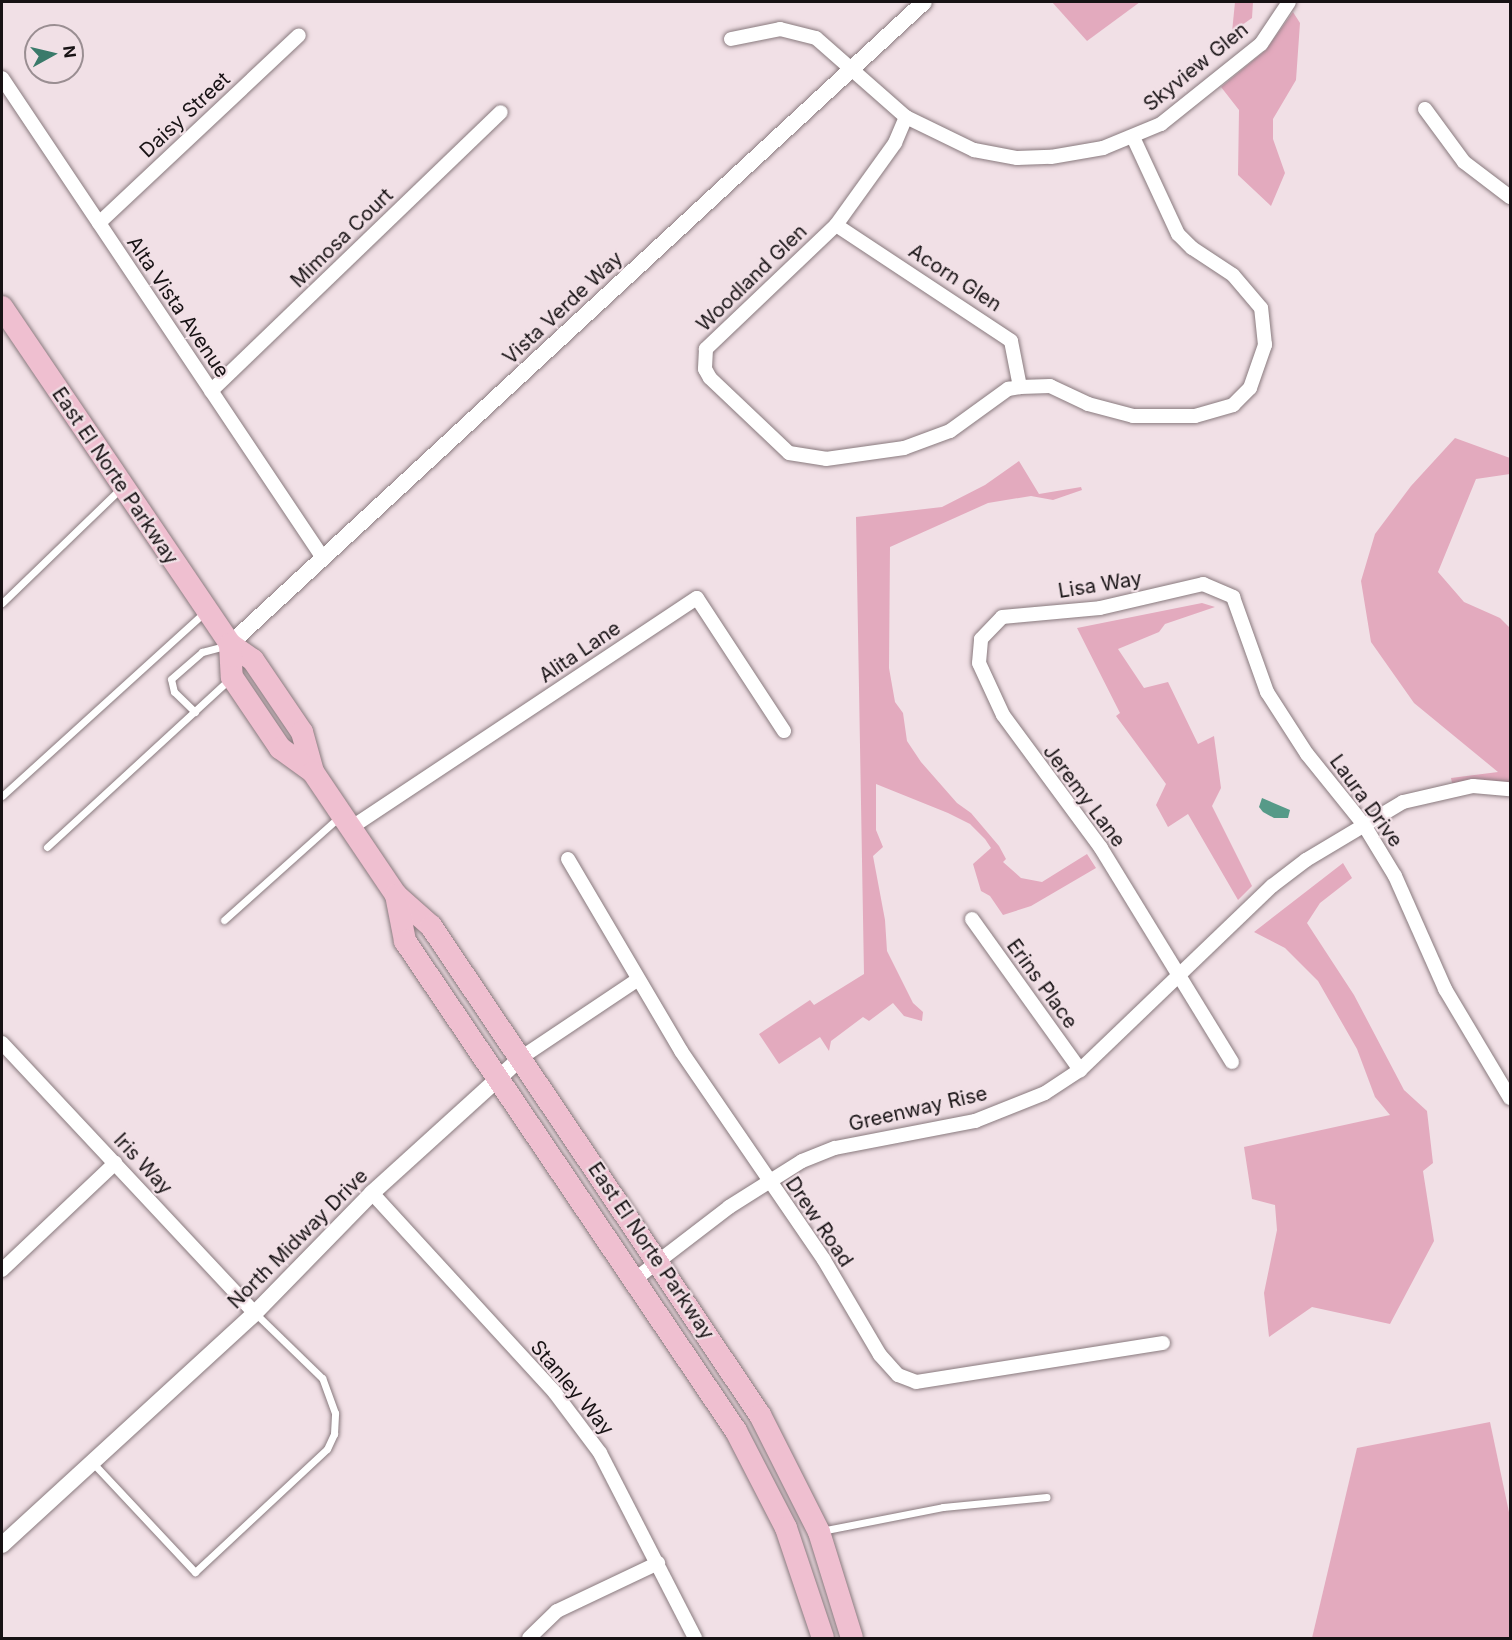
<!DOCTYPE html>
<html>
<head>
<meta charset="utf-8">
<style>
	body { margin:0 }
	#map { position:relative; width:1512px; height:1640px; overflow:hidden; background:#f1e0e6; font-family:Inter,sans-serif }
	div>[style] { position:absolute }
	.green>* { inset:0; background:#e3aabe }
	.water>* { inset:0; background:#569a88 }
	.roads { filter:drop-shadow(0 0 2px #897a7e) drop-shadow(0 0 2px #897a7e) }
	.service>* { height:7px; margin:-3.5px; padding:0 3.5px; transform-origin:3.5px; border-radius:3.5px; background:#fff }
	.minor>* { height:14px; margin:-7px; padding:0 7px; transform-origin:7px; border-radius:7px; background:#fff }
	.tertiary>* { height:16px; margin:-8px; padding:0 8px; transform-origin:8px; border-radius:8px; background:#fff }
	.primary>* { height:22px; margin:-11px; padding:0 11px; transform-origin:11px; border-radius:11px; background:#efbfd0 }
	span { translate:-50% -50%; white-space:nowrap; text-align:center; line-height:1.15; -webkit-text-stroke:4.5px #f1e0e6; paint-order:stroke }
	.street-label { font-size:20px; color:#171214 }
	.frame { position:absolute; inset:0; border:3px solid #171214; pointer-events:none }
	.north { position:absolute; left:24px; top:24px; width:60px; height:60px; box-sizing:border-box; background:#f1e0e6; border:2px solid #9a8e92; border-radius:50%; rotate:82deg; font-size:16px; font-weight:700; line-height:24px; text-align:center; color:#171214 }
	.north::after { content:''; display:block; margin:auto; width:21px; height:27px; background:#3a7a6a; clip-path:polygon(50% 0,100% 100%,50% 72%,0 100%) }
</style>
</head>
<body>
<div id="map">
	<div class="green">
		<div style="clip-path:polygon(1052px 2px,1140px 2px,1087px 41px)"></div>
		<div style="clip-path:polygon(1235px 2px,1253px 2px,1252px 18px,1232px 32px)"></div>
		<div style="clip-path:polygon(1293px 12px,1300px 23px,1296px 80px,1273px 119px,1273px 139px,1285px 173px,1271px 206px,1238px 175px,1239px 110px,1221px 87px,1266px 50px)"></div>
		<div style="clip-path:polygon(1455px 438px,1510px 458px,1510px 474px,1476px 479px,1438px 572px,1464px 602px,1500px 618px,1510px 628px,1510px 783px,1452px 783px,1451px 778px,1498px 772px,1414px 703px,1371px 642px,1361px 581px,1375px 534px,1411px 486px)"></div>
		<div style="clip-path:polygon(1019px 461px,1039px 494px,1081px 487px,1082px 490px,1053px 500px,1031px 496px,988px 503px,890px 547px,889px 668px,895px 702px,903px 713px,907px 741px,921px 762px,957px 803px,971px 813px,999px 846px,1006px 859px,1003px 862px,1021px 878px,1042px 882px,1087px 854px,1096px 868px,1031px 906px,1003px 915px,990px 896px,981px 891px,973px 864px,991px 848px,985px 839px,970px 824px,948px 813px,876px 784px,876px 830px,883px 847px,873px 856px,885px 920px,887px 951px,913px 1003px,923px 1012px,922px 1021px,904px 1016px,893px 1003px,869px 1021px,863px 1017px,831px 1041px,829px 1051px,820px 1037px,779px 1064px,759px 1034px,810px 1000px,814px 1005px,864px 974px,856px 517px,942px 507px,985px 485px)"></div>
		<div style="clip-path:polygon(1202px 603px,1215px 607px,1165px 624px,1159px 632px,1118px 649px,1144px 688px,1168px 682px,1198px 744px,1214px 736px,1221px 788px,1212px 806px,1252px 886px,1238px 900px,1188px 814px,1168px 827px,1156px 805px,1166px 784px,1116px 716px,1120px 713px,1077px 628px)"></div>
		<div style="clip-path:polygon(1343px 863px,1352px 878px,1320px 903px,1307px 923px,1354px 995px,1404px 1090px,1427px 1111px,1433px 1163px,1423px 1171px,1434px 1241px,1390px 1324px,1312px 1307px,1269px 1337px,1264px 1293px,1277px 1230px,1275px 1205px,1252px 1199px,1244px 1147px,1390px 1115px,1375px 1097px,1357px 1049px,1318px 981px,1285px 948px,1254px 932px)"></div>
		<div style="clip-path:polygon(1490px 1422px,1510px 1517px,1510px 1638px,1312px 1638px,1357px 1448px)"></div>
	</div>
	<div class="water">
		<div style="clip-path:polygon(1262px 798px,1290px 810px,1288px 818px,1274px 818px,1263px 812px,1259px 807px)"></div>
	</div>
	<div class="roads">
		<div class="service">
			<div style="left:2px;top:603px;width:165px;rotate:-44deg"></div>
			<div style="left:195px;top:712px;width:29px;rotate:-136deg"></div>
			<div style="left:174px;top:692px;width:13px;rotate:-103deg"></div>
			<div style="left:171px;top:679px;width:41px;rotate:-41.1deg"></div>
			<div style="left:202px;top:652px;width:27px;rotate:-15deg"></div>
			<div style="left:2px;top:796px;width:274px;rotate:-42.2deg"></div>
			<div style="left:47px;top:847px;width:248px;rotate:-42.6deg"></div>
			<div style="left:224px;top:920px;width:153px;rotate:-41.8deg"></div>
			<div style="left:92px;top:1462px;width:151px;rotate:46.9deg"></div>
			<div style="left:195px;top:1572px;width:180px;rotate:-43deg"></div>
			<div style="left:327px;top:1449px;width:17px;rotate:-65deg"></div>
			<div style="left:334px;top:1434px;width:21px;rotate:-87deg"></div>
			<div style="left:335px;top:1413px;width:37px;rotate:-110deg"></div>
			<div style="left:322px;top:1378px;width:93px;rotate:-135.9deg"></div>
			<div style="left:821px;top:1531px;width:124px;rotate:-11.1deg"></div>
			<div style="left:943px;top:1507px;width:104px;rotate:-5.5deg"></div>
		</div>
		<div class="minor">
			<div style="left:731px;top:39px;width:50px;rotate:-11.5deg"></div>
			<div style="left:780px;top:29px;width:37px;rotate:14deg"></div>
			<div style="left:816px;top:38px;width:120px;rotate:41.3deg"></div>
			<div style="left:906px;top:117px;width:76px;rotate:25.9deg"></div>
			<div style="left:974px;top:150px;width:44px;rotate:10.5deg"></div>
			<div style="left:1017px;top:158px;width:34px;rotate:-2deg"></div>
			<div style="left:1051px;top:157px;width:53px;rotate:-9.8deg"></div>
			<div style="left:1103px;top:148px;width:63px;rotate:-22.5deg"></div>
			<div style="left:1161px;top:124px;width:128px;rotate:-38.7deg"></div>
			<div style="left:1261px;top:44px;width:50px;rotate:-56.3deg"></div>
			<div style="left:2px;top:78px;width:577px;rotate:56.23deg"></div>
			<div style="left:1425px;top:109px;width:66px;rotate:53.7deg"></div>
			<div style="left:1464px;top:162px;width:58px;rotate:37.3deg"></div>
			<div style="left:906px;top:117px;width:28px;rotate:113deg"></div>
			<div style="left:895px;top:143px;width:101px;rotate:125.7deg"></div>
			<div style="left:836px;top:225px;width:180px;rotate:136.4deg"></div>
			<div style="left:706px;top:349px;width:20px;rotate:93deg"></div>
			<div style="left:705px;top:369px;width:10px;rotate:61deg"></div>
			<div style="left:710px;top:378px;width:109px;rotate:43.5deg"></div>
			<div style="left:789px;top:453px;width:37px;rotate:9deg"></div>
			<div style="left:826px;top:459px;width:79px;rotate:-8deg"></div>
			<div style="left:904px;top:448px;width:49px;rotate:-20.3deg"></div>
			<div style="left:950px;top:431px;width:72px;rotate:-35.9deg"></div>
			<div style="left:1008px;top:389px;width:12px;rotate:-9deg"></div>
			<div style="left:1020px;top:387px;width:30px;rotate:-2deg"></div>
			<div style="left:1050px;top:386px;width:42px;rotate:25.3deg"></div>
			<div style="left:1088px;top:404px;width:47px;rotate:14.9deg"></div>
			<div style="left:1133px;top:416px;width:62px"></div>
			<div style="left:1195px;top:416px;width:40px;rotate:-16deg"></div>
			<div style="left:1233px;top:405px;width:24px;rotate:-45deg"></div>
			<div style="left:1250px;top:388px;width:46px;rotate:-70.8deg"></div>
			<div style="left:1265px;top:345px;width:37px;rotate:-96deg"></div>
			<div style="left:1261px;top:308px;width:43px;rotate:-130.3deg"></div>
			<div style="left:1233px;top:275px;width:49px;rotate:-146.6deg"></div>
			<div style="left:1192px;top:248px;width:20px;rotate:-135deg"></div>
			<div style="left:1178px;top:234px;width:107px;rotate:-114.9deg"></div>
			<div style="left:99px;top:223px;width:274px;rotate:-43.2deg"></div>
			<div style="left:836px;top:225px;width:210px;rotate:33.5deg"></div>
			<div style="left:1011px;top:341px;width:47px;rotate:78.9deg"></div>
			<div style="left:211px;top:391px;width:402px;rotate:-43.9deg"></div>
			<div style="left:352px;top:827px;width:414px;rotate:-33.6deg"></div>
			<div style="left:697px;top:598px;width:159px;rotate:56.8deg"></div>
			<div style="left:568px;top:859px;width:223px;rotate:59.5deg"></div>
			<div style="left:681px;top:1051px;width:253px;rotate:55.6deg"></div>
			<div style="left:824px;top:1260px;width:110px;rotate:59.5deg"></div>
			<div style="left:880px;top:1355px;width:27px;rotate:48deg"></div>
			<div style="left:898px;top:1375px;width:19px;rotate:21deg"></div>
			<div style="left:916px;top:1382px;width:250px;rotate:-9deg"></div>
			<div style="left:972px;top:919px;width:186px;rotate:54.4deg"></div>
			<div style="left:2px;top:1043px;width:370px;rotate:46.9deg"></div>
			<div style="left:522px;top:1057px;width:138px;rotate:-33.8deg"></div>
			<div style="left:1232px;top:1062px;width:251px;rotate:-121.5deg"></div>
			<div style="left:1101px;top:848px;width:165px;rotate:-126.4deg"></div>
			<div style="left:1003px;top:715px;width:57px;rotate:-114.8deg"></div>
			<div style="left:979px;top:663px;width:24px;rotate:-85deg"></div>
			<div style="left:981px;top:639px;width:30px;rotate:-46deg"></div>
			<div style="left:1002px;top:617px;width:98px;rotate:-5.2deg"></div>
			<div style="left:1100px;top:608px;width:106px;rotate:-13.1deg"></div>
			<div style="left:1203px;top:584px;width:33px;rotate:23deg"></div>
			<div style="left:1233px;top:597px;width:101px;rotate:70.3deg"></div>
			<div style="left:1267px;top:692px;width:74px;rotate:57.2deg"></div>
			<div style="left:1307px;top:754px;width:91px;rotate:51.2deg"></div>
			<div style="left:1364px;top:825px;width:60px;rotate:58.7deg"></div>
			<div style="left:1395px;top:876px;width:124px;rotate:66.1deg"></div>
			<div style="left:1445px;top:989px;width:127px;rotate:59.2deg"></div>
			<div style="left:372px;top:1193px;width:271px;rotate:47.5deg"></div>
			<div style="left:555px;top:1393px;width:75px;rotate:53.1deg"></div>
			<div style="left:600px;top:1453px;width:208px;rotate:62.8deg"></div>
			<div style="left:2px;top:1270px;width:156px;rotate:-43.4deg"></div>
			<div style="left:634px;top:1280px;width:120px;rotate:-37.5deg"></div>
			<div style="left:729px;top:1207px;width:86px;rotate:-32.2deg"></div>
			<div style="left:802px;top:1161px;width:35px;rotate:-22deg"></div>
			<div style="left:835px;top:1148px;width:143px;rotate:-10.9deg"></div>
			<div style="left:975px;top:1121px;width:75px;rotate:-21.8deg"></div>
			<div style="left:1045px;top:1093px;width:42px;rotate:-33.3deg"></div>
			<div style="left:1080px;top:1070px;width:266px;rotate:-43.8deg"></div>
			<div style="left:1272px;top:886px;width:43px;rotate:-37.4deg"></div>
			<div style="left:1306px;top:860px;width:113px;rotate:-30.9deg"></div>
			<div style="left:1403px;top:802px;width:72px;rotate:-12.9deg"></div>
			<div style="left:1473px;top:786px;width:37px;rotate:5deg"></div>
			<div style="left:529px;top:1638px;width:39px;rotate:-44deg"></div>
			<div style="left:557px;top:1611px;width:112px;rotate:-25.4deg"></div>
		</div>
		<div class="tertiary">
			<div style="left:230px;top:644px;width:945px;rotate:-42.77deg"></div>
			<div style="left:2px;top:1545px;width:343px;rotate:-42.5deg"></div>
			<div style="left:255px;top:1313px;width:168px;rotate:-45.7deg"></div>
			<div style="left:372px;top:1193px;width:202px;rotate:-42.2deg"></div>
		</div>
		<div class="primary">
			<div style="left:2px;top:307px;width:407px;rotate:55.9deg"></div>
			<div style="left:230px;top:644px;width:28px;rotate:35deg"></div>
			<div style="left:253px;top:660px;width:87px;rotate:55.8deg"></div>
			<div style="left:302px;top:732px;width:41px;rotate:74.6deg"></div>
			<div style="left:230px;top:644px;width:33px;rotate:87deg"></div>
			<div style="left:232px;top:677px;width:86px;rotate:55.9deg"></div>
			<div style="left:280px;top:748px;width:41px;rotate:36deg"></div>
			<div style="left:313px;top:772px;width:148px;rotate:56deg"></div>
			<div style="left:396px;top:895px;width:47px;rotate:41.5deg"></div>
			<div style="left:431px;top:926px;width:589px;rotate:56.07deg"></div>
			<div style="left:760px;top:1415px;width:131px;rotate:63.2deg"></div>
			<div style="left:819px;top:1532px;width:111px;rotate:72.7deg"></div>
			<div style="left:396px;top:895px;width:47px;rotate:78.9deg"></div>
			<div style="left:405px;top:941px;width:591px;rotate:55.96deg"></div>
			<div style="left:736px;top:1431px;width:109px;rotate:62.7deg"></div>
			<div style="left:786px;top:1528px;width:116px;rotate:71.4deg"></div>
		</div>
	</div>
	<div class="street-label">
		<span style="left:1196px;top:67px;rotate:-39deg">Skyview Glen</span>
		<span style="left:185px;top:115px;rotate:-43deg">Daisy Street</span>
		<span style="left:342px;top:238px;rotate:-44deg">Mimosa Court</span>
		<span style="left:752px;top:278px;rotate:-44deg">Woodland Glen</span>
		<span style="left:955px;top:278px;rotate:33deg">Acorn Glen</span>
		<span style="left:178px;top:307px;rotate:56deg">Alta Vista Avenue</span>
		<span style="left:563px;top:308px;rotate:-43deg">Vista Verde Way</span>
		<span style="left:115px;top:476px;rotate:56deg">East El Norte Parkway</span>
		<span style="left:1100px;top:585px;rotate:-9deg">Lisa Way</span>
		<span style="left:580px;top:652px;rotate:-34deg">Alita Lane</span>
		<span style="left:1084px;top:796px;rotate:53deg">Jeremy Lane</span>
		<span style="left:1366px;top:801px;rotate:54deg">Laura Drive</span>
		<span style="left:1042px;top:984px;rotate:54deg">Erins Place</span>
		<span style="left:918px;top:1109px;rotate:-13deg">Greenway Rise</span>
		<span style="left:143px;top:1164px;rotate:47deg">Iris Way</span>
		<span style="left:819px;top:1222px;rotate:56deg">Drew Road</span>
		<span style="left:298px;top:1239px;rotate:-45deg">North Midway Drive</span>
		<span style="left:651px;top:1251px;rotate:56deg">East El Norte Parkway</span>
		<span style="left:572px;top:1388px;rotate:50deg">Stanley Way</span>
	</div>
	<div class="frame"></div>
	<div class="north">N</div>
</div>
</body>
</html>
